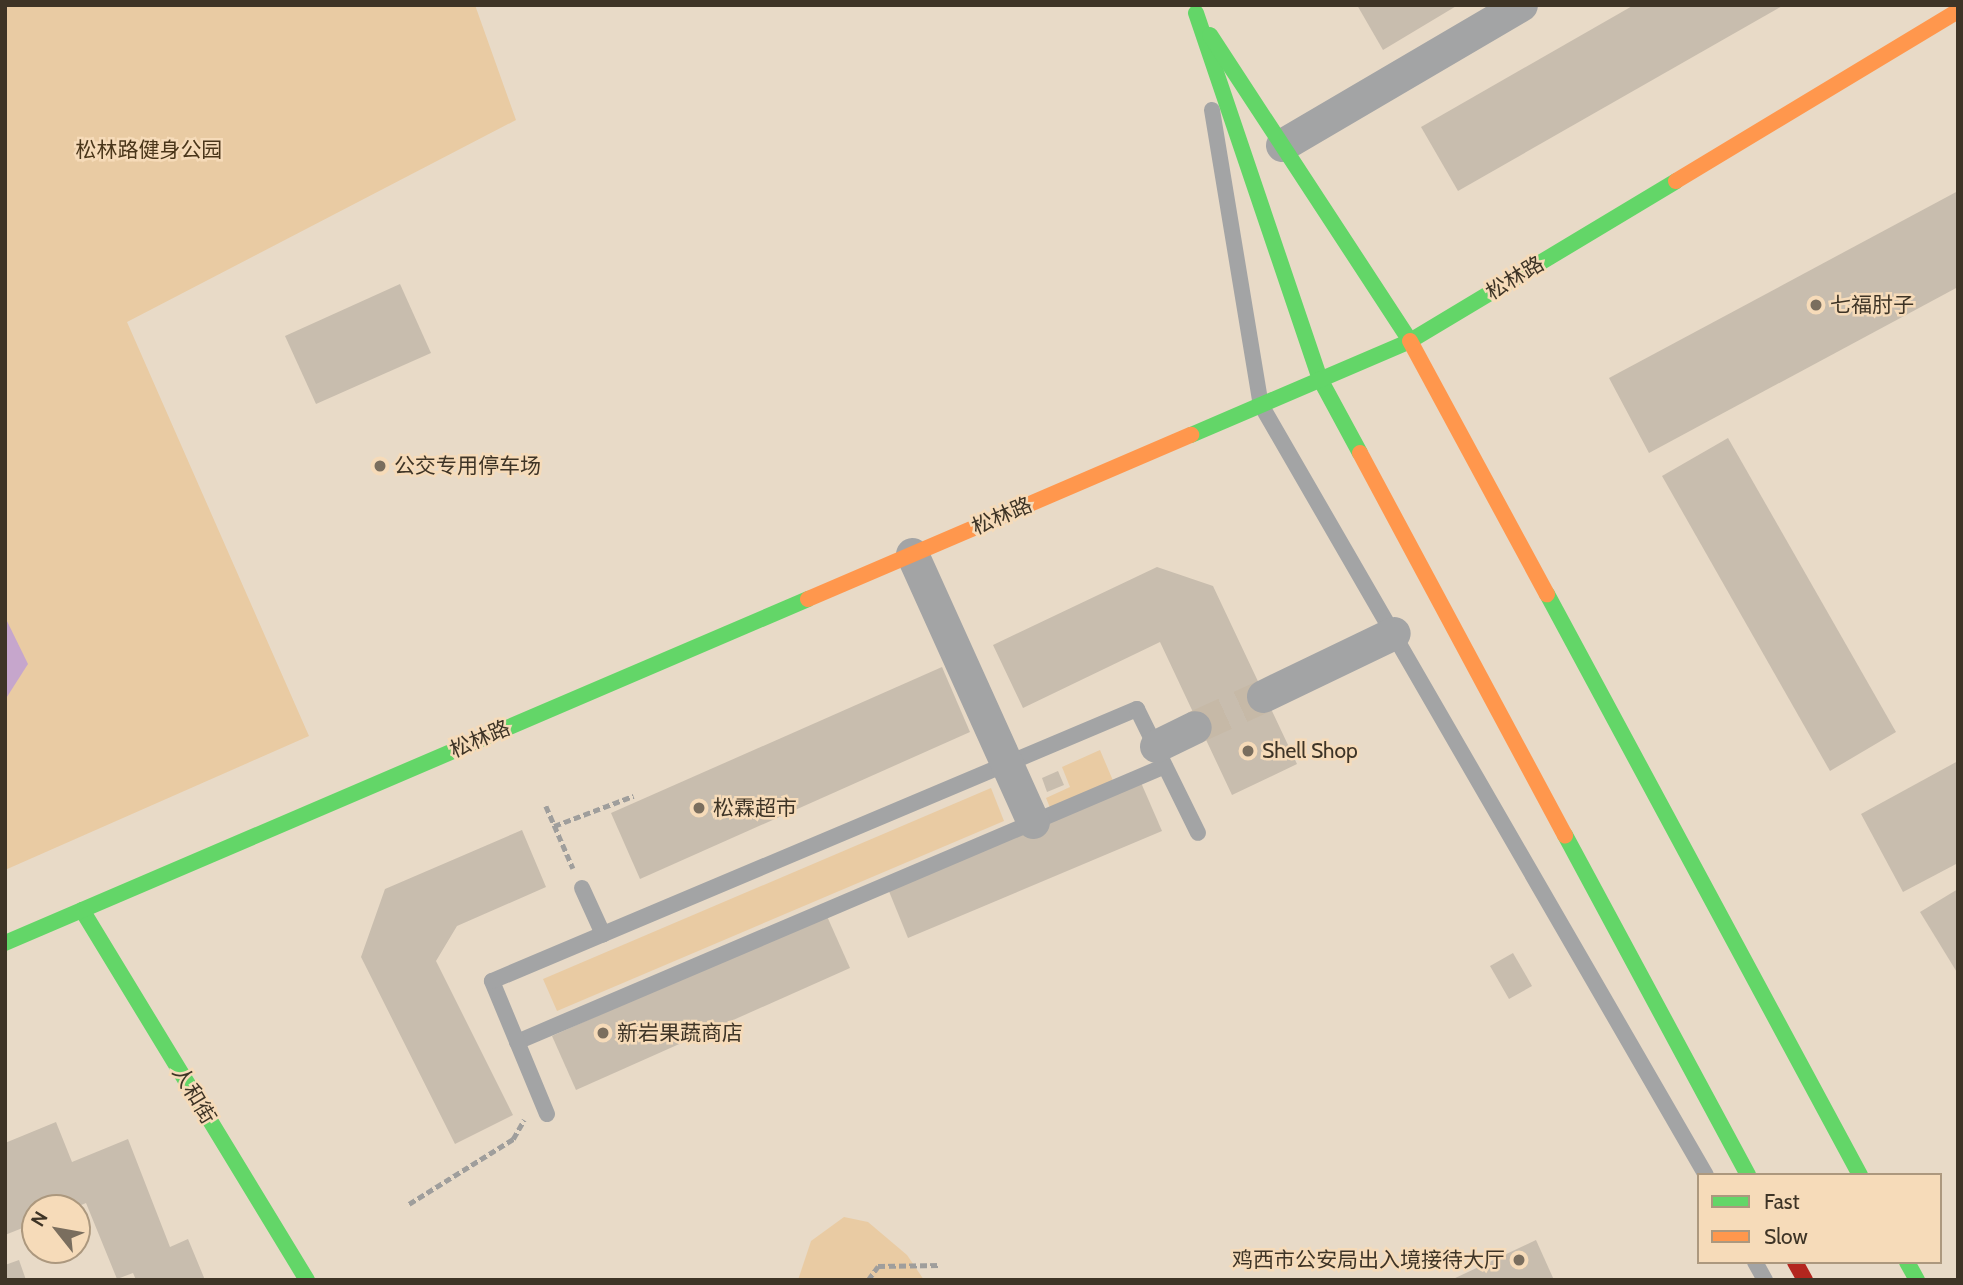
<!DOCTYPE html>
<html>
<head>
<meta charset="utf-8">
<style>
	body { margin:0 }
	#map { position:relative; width:1963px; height:1285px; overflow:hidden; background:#e8dac7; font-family:Cabin,"Noto Sans SC",sans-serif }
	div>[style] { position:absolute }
	.green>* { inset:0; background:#e9cba3 }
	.water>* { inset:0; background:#c6a6cc }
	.building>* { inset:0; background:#c8bdae }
	.street-tunnel>* { height:33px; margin-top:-16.5px; transform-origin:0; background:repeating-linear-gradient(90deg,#c6b9a7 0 33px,transparent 0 50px) }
	.path>* { height:4.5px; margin-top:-2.25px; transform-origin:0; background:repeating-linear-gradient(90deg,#9f9e9c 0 7px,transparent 0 10.5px) }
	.lane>* { height:16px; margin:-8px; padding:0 8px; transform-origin:8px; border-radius:8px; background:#a3a4a5 }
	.street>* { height:33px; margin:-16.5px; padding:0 16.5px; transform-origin:16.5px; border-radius:16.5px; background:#a3a4a5 }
	.fast>* { height:16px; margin:-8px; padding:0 8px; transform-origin:8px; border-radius:8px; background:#63d668 }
	.slow>* { height:16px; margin:-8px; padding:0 8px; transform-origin:8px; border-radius:8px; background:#ff974d }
	.jam>* { height:16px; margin:-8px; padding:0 8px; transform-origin:8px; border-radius:8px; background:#b3261e }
	.dots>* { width:19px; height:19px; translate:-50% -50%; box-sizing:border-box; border:4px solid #f6dbb9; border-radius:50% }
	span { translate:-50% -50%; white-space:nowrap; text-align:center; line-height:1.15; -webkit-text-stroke:5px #f6dbb9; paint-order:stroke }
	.park-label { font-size:21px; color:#4a361a }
	.street-label { font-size:21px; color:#3e3426 }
	.poi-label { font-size:21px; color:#3e3426 }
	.left { translate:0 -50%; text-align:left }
	.right { translate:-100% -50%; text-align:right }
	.frame { position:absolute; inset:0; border:7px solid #3e3426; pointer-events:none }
	.legend { position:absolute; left:1697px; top:1173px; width:245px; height:91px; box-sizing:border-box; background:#f6dbb9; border:2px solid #ac987e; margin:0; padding:9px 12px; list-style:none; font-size:21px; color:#3e3426 }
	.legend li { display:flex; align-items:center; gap:14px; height:35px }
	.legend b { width:35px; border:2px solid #ac987e }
	.north { position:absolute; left:21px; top:1194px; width:70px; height:70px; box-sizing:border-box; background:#f6dbb9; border:2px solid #ac987e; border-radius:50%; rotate:301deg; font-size:19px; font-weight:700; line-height:28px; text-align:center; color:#3e3426 }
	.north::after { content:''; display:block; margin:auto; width:24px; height:32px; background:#7a6e5e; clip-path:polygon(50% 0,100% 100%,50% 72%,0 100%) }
</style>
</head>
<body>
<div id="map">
	<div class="green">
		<div style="clip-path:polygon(5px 5px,475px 5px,516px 120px,127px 322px,309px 736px,5px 870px)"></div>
		<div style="clip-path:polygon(1100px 750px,1114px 783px,1051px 810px,1046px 798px,1070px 787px,1062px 767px)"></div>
		<div style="clip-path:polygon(991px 788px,1004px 821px,557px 1011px,543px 979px)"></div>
		<div style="clip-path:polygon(844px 1217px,868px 1222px,907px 1255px,924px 1280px,798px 1280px,811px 1241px)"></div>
	</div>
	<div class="water">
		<div style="clip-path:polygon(5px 617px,28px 664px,5px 700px)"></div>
	</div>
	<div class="building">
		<div style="clip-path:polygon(1357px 5px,1458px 5px,1383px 50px)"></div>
		<div style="clip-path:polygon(1634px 5px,1784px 5px,1458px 191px,1421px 127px)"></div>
		<div style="clip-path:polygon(1958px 191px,1958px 287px,1649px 453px,1609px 378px)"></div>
		<div style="clip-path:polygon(400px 284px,431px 353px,316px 404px,285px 336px)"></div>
		<div style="clip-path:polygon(1728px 438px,1896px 732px,1830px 771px,1662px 476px)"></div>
		<div style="clip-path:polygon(1157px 567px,1213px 586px,1297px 764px,1232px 795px,1160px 642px,1023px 708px,993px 645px)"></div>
		<div style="clip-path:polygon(942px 667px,970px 732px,640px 879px,611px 813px)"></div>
		<div style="clip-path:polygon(1958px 761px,1958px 863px,1903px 892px,1861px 814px)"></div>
		<div style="clip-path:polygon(1058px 771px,1064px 785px,1047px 792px,1042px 778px)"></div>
		<div style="clip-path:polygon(1139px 778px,1162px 831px,908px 938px,886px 884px)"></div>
		<div style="clip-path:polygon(522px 830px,546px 887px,457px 926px,436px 961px,513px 1115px,455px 1144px,361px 957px,385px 889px)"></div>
		<div style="clip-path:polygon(1958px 889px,1958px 974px,1920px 912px)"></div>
		<div style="clip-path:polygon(826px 914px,850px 968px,576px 1090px,552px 1036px)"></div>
		<div style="clip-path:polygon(1513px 953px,1532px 986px,1509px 999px,1490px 966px)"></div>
		<div style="clip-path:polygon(56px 1122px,72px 1162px,128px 1139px,170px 1247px,188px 1239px,205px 1280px,136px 1280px,133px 1273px,117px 1279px,86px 1203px,74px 1208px,35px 1208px,35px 1223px,5px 1235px,5px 1143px)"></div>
		<div style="clip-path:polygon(1536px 1240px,1554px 1280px,1451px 1280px)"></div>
		<div style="clip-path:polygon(19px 1260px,26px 1280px,5px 1280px,5px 1265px)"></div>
	</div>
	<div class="street-tunnel">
		<div style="left:1195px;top:727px;width:75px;rotate:-24.5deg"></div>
	</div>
	<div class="path">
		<div style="left:546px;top:806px;width:68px;rotate:66.5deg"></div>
		<div style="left:554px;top:826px;width:85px;rotate:-20.8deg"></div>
		<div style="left:409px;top:1204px;width:123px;rotate:-32deg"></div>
		<div style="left:513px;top:1139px;width:22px;rotate:-60deg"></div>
		<div style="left:868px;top:1280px;width:17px;rotate:-54deg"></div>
		<div style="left:878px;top:1266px;width:63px;rotate:-0.9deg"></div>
	</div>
	<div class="lane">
		<div style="left:1212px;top:110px;width:299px;rotate:80.6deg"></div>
		<div style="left:1261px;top:405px;width:889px;rotate:59.98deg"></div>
		<div style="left:582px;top:888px;width:51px;rotate:65.5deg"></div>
		<div style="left:517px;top:1042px;width:704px;rotate:-23.07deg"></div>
		<div style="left:547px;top:1114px;width:144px;rotate:-112.5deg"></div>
		<div style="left:492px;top:981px;width:700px;rotate:-22.87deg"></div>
		<div style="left:1137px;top:709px;width:138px;rotate:63.8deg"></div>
		<div style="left:1755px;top:1262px;width:21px;rotate:61deg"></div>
	</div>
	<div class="street">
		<div style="left:1282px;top:145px;width:277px;rotate:-30.4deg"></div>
		<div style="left:912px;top:554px;width:294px;rotate:65.7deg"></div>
		<div style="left:1263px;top:696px;width:145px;rotate:-25.7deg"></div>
		<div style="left:1156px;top:746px;width:43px;rotate:-26deg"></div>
	</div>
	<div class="fast">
		<div style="left:1196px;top:13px;width:386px;rotate:71.3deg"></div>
		<div style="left:1320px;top:379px;width:84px;rotate:61.6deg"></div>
		<div style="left:1210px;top:35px;width:366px;rotate:56.8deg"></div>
		<div style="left:1191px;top:435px;width:238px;rotate:-23.2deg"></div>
		<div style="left:1410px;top:341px;width:310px;rotate:-31deg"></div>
		<div style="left:1547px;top:594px;width:660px;rotate:61.69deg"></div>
		<div style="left:1565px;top:835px;width:386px;rotate:61.7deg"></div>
		<div style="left:82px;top:910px;width:433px;rotate:58.7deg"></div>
		<div style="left:5px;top:943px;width:874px;rotate:-23.19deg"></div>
		<div style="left:1907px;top:1262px;width:21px;rotate:61deg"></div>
	</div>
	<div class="slow">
		<div style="left:1676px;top:181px;width:329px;rotate:-31.1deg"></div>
		<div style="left:1410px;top:341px;width:288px;rotate:61.6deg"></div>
		<div style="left:1360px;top:453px;width:434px;rotate:61.8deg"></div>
		<div style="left:808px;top:599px;width:417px;rotate:-23.2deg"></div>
	</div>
	<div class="jam">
		<div style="left:1795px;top:1262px;width:21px;rotate:61deg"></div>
	</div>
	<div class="dots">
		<div style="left:1816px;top:305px;background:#7a6e5e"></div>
		<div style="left:380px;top:466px;background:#7a6e5e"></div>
		<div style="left:1248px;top:751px;background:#7a6e5e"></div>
		<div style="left:699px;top:808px;background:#7a6e5e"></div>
		<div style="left:603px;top:1033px;background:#7a6e5e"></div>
		<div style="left:1519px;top:1260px;background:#7a6e5e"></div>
	</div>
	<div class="park-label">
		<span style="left:149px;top:150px">松林路健身公园</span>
	</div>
	<div class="street-label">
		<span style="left:1515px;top:278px;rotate:-31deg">松林路</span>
		<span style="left:1002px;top:516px;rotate:-23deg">松林路</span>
		<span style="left:480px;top:739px;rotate:-23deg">松林路</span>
		<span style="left:194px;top:1095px;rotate:59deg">人和街</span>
	</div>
	<div class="poi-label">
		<span class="left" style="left:1830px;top:305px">七福肘子</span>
		<span class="left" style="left:394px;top:466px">公交专用停车场</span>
		<span class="left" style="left:1262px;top:751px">Shell Shop</span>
		<span class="left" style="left:713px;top:808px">松霖超市</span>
		<span class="left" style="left:617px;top:1033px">新岩果蔬商店</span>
		<span class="right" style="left:1505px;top:1260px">鸡西市公安局出入境接待大厅</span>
	</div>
	<div class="frame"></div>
	<ul class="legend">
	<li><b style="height:9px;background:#63d668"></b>Fast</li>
	<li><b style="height:9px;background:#ff974d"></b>Slow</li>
	</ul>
	<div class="north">N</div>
</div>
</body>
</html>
